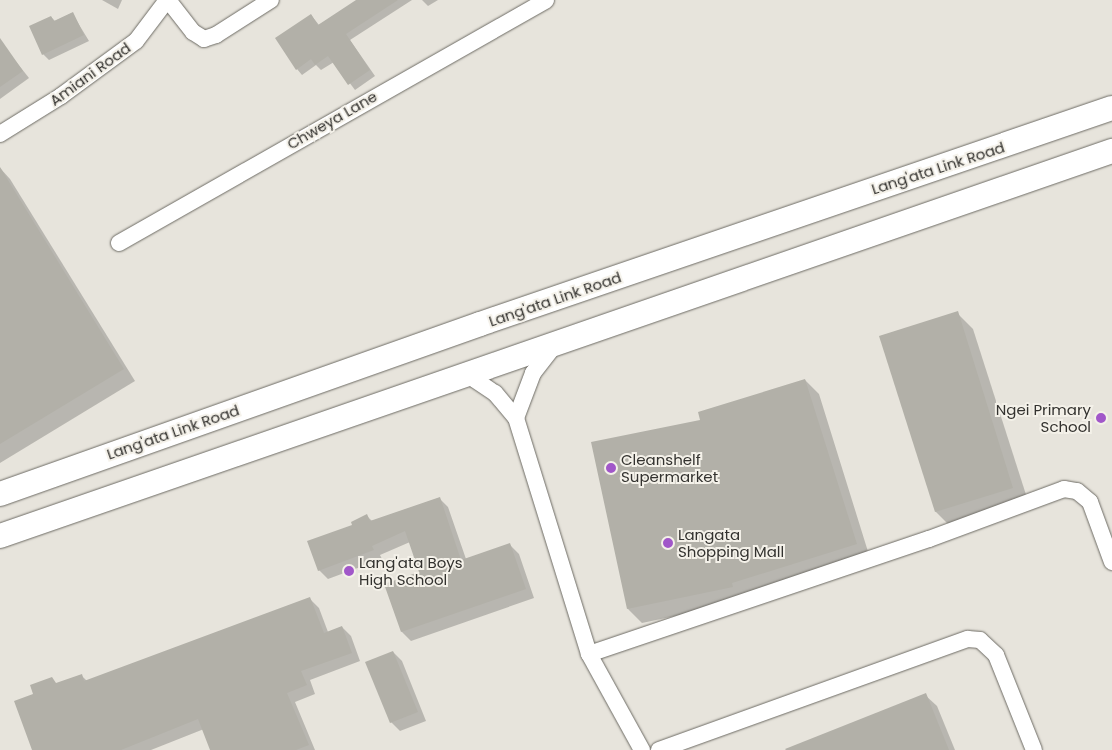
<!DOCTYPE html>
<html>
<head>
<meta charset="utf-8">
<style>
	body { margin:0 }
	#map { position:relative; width:1112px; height:750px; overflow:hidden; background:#e7e4dc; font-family:Poppins,sans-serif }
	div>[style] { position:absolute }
	.shadow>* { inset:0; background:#0003 }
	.building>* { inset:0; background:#b2b0a8 }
	.roads { filter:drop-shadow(0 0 1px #6d6b64) drop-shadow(0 0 1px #6d6b64) }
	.minor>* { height:16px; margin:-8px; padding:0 8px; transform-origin:8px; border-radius:8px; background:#fff }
	.secondary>* { height:24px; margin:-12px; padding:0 12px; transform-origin:12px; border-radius:12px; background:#fff }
	.dots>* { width:14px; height:14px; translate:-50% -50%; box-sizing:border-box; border:2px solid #f4f1e9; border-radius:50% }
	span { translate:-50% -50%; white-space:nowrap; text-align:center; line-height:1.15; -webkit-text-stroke:4px #f4f1e9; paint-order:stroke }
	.street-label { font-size:15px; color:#33322f }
	.poi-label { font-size:15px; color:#33322f }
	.right { translate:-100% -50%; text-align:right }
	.left { translate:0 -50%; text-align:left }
</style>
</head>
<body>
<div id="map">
	<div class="shadow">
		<div style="clip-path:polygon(102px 0,122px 0,118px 9px)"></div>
		<div style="clip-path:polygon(358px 0,412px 0,350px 40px,375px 76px,355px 90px,334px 62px,321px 70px,316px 65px,302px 75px,297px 69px,311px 15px,319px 25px)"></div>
		<div style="clip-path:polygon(422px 0,438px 0,428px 6px)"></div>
		<div style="clip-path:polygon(72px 13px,89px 41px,49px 60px,43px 54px,51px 17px,55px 21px)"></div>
		<div style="clip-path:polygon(6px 49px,29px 78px,0 99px,0 53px)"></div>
		<div style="clip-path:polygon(0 168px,10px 179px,135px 381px,0 463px)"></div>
		<div style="clip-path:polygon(957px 313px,973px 329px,1029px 504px,952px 528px,936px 512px,881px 336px)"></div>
		<div style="clip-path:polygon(805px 380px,819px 394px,870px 558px,746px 601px,642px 623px,628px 609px,592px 443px,702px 421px)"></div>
		<div style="clip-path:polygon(439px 498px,448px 507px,466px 559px,510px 545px,519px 554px,534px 598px,411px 641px,402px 632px,386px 585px,421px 573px,410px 542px,380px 555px,382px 559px,328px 579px,319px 570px,354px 525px,367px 516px,372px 521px)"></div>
		<div style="clip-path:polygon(310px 599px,319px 608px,328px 632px,342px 627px,351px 636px,360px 661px,310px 680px,315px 694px,295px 702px,315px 750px,211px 750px,204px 729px,151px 750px,33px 750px,56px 684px,81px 675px,87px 681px)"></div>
		<div style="clip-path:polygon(393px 652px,402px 661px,426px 721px,400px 731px,391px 722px)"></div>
		<div style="clip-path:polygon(925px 695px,937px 706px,955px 750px,786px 750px)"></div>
	</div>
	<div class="building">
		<div style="clip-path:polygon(356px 0,398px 0,346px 34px,370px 70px,348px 85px,328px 56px,315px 65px,311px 59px,296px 70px,275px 38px,311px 14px,318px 25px)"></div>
		<div style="clip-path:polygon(73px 12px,84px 35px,42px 55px,29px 26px,51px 16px,54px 21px)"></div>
		<div style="clip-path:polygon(0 38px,23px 71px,0 87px)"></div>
		<div style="clip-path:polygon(0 167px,124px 369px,0 444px)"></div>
		<div style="clip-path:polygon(958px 311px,1013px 488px,935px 512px,879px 336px)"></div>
		<div style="clip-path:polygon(805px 379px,857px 544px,732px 583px,733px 587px,627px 609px,591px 442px,700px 420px,698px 412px)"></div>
		<div style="clip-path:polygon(440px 497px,461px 560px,510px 543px,526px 589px,401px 632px,384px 584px,419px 572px,405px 531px,372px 546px,374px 550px,318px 571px,307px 541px,352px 525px,351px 522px,367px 514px,370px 521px)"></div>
		<div style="clip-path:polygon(310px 597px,324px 633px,342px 626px,352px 653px,301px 671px,307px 685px,287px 693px,309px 745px,296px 750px,210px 750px,198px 719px,121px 750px,32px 750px,14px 701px,33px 694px,30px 685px,52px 677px,56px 683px,82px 674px,84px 681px)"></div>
		<div style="clip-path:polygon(393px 651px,418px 712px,390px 723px,365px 662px)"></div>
		<div style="clip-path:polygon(926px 693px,949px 750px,786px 750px,785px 749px)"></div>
	</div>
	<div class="roads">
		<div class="minor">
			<div style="left:168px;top:0;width:41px;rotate:52deg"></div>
			<div style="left:193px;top:32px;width:13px;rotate:32deg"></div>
			<div style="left:204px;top:39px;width:13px;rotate:-18deg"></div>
			<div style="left:216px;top:35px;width:65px;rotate:-32.5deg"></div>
			<div style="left:0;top:134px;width:72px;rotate:-31.9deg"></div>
			<div style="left:61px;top:96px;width:93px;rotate:-36.3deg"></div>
			<div style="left:136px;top:41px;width:51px;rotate:-52.9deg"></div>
			<div style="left:119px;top:243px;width:491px;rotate:-29.6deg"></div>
			<div style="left:465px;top:373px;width:36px;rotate:34deg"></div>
			<div style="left:495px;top:393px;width:33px;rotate:50deg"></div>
			<div style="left:516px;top:418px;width:247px;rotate:72.8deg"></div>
			<div style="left:589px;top:654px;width:110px;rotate:61.1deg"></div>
			<div style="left:516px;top:418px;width:48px;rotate:-69.3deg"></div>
			<div style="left:533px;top:373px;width:37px;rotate:-52deg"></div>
			<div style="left:589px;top:654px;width:359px;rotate:-18.7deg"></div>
			<div style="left:929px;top:539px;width:144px;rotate:-20.3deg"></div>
			<div style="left:1064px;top:489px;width:13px;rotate:9deg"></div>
			<div style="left:1077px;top:491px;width:17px;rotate:40deg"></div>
			<div style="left:1090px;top:502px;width:64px;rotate:69.9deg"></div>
			<div style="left:659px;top:750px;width:328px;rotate:-19.8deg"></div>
			<div style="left:968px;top:639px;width:12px;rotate:5deg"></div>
			<div style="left:980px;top:640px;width:22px;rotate:43deg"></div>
			<div style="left:996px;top:655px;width:102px;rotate:68.2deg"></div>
		</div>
		<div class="secondary">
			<div style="left:0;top:494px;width:509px;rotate:-19.5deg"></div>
			<div style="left:480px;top:324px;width:668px;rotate:-18.87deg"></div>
			<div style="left:0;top:536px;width:1177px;rotate:-19.1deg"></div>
		</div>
	</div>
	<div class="dots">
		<div style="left:1101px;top:418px;background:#a157c9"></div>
		<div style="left:611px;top:468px;background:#a157c9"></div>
		<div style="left:668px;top:543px;background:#a157c9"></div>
		<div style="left:349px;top:571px;background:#a157c9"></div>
	</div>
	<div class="street-label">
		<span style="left:90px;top:74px;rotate:-36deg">Amiani Road</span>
		<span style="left:332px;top:120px;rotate:-30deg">Chweya Lane</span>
		<span style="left:938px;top:168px;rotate:-18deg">Lang'ata Link Road</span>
		<span style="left:555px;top:299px;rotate:-19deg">Lang'ata Link Road</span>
		<span style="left:173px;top:432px;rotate:-19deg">Lang'ata Link Road</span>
	</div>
	<div class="poi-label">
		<span class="right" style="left:1091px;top:418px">Ngei Primary<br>School</span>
		<span class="left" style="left:621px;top:468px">Cleanshelf<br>Supermarket</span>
		<span class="left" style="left:678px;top:543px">Langata<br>Shopping Mall</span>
		<span class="left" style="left:359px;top:571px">Lang'ata Boys<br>High School</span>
	</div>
</div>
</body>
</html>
